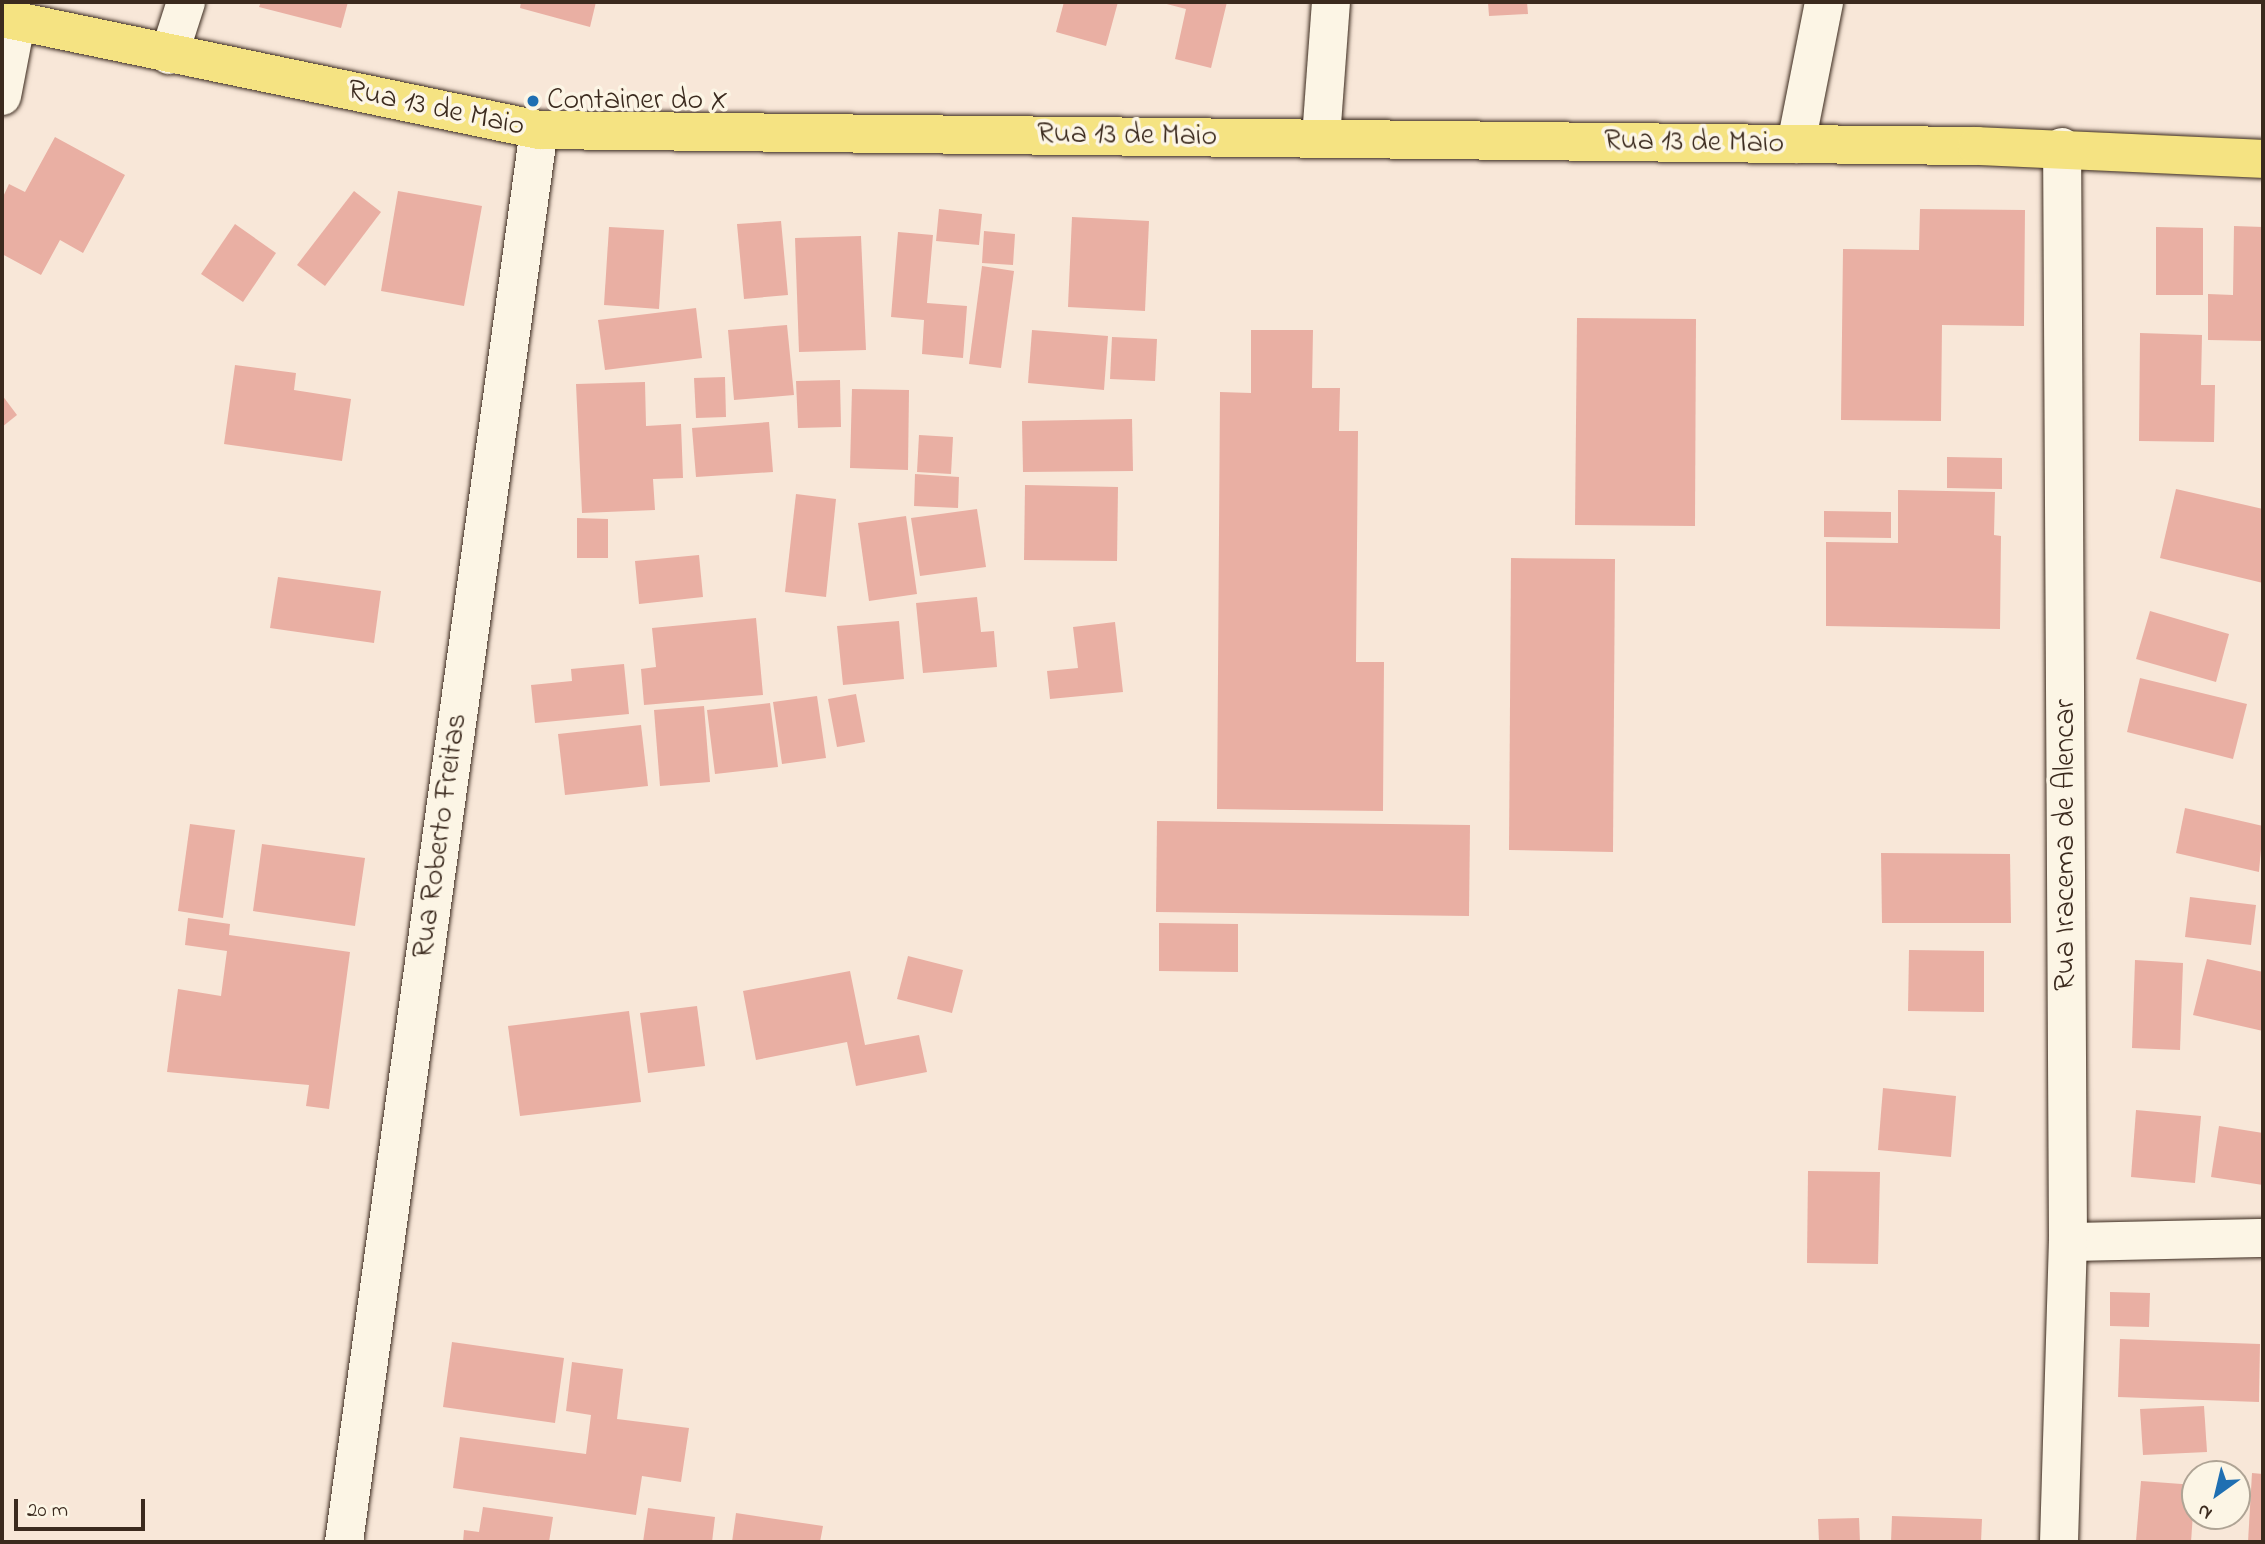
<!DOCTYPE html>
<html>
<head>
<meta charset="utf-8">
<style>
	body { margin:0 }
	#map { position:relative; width:2265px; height:1544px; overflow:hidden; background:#f8e7d8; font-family:"Indie Flower",sans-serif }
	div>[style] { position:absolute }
	.building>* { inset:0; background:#e9afa3 }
	.roads { filter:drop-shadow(0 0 2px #3b2a1e) drop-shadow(0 0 2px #3b2a1e) }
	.minor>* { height:38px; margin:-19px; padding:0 19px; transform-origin:19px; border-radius:19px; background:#fcf5e5 }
	.major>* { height:38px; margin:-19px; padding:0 19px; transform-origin:19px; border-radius:19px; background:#f5e382 }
	.dots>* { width:19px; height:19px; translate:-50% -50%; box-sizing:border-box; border:4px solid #fcf5e5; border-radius:50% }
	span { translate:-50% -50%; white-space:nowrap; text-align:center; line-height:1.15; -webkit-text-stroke:7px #fcf5e5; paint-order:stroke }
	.poi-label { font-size:30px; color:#3b2a1e }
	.left { translate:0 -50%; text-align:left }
	.street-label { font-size:30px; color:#3b2a1e }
	.frame { position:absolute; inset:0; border:4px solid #3b2a1e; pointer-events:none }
	.north { position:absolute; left:2181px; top:1460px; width:70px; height:70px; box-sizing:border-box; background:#fcf5e5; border:2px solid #afa495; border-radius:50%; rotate:214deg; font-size:19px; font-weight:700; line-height:28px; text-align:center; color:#3b2a1e }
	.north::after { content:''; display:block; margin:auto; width:24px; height:32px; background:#1f6fb2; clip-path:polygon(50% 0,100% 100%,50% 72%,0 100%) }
	.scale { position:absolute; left:14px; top:1499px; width:131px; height:32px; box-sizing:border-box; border:4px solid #3b2a1e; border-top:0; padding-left:9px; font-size:21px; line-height:24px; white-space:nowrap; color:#3b2a1e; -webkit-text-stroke:5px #fcf5e5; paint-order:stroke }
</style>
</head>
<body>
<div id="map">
	<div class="building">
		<div style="clip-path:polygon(261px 2px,348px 2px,341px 28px,259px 7px)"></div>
		<div style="clip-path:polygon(521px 2px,596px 2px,590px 27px,520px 8px)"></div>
		<div style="clip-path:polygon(1064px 2px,1118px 2px,1106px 46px,1056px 32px)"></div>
		<div style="clip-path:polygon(1227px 2px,1211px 68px,1175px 59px,1186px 9px,1159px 2px)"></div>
		<div style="clip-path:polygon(1488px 2px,1527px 2px,1528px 14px,1489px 16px)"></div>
		<div style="clip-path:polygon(55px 137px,125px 175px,83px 253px,60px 240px,41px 275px,2px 254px,2px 199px,9px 184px,25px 192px)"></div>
		<div style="clip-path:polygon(354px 191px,381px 212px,325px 286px,297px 265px)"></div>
		<div style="clip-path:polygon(398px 191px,482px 206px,464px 306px,381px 291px)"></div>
		<div style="clip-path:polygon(939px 209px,982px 214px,979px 245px,936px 241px)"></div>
		<div style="clip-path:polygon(1920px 209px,2025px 210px,2024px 326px,1942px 325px,1941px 421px,1841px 420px,1843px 249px,1919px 250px)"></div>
		<div style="clip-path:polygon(1072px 217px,1149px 221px,1145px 311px,1068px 307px)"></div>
		<div style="clip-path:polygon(781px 221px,788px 295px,744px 299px,737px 224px)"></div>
		<div style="clip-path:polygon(235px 224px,276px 253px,243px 302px,201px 274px)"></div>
		<div style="clip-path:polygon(2234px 226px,2263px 227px,2263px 341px,2208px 340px,2208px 294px,2233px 295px)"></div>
		<div style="clip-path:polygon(609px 227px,664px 230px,659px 309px,604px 305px)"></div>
		<div style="clip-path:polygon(2156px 227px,2203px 228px,2203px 295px,2156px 295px)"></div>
		<div style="clip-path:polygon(984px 231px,1015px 234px,1013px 265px,982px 263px)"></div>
		<div style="clip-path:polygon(898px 232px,933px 235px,927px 303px,967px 306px,963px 358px,922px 354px,924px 320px,891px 317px)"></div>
		<div style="clip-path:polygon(861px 236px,866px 350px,799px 352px,795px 238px)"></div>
		<div style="clip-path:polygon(982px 266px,1014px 271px,1001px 368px,969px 364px)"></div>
		<div style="clip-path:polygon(696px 308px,702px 358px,605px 370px,598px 320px)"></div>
		<div style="clip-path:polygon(1577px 318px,1696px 319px,1695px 526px,1575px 525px)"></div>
		<div style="clip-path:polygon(787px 325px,794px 395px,734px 400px,728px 330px)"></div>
		<div style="clip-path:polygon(1032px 330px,1108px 336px,1104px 390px,1028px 383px)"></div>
		<div style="clip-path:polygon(1251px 330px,1313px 330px,1312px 388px,1340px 388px,1339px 431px,1358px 431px,1356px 662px,1384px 662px,1383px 811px,1217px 809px,1220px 392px,1251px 393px)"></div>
		<div style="clip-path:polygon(2140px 333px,2202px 335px,2201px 385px,2215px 385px,2214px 442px,2139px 441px)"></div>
		<div style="clip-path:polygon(1112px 337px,1157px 339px,1155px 381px,1110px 379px)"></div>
		<div style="clip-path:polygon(235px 365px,296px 373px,294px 390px,351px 399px,342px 461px,224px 444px)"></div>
		<div style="clip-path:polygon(725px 377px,726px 417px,696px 418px,694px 378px)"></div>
		<div style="clip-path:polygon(840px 380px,841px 427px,798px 428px,796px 381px)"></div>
		<div style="clip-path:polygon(645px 382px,646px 426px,681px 424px,683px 478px,653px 479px,655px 510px,582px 513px,576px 384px)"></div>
		<div style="clip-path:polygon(852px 389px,909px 390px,908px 470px,850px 468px)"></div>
		<div style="clip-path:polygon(2px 395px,17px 415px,2px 427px)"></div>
		<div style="clip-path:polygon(1132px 419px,1133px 471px,1023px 472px,1022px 421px)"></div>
		<div style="clip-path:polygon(769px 422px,773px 472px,696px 477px,692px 428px)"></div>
		<div style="clip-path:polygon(919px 435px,953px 437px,951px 474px,917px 472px)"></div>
		<div style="clip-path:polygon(1947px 457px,2002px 458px,2002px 489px,1947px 488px)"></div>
		<div style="clip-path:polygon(915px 474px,959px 477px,958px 508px,914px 506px)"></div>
		<div style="clip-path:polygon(1025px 485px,1118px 487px,1117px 561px,1024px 560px)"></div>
		<div style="clip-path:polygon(2176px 489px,2263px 509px,2263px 583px,2160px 558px)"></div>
		<div style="clip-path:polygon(1898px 490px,1995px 492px,1994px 535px,2001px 536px,2000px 629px,1826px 626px,1826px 542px,1898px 543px)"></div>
		<div style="clip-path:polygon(796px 494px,836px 499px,826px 597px,785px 592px)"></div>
		<div style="clip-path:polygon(977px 509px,986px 567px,920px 576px,911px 518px)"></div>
		<div style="clip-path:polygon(1824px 511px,1891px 512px,1891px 538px,1824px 537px)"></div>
		<div style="clip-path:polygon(906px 516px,917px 594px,869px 601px,858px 523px)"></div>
		<div style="clip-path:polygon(577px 518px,608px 519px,608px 558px,577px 558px)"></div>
		<div style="clip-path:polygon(699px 555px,703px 597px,639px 604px,635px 561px)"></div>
		<div style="clip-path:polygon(1511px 558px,1615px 559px,1613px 852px,1509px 850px)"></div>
		<div style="clip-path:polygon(278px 577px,381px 591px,374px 643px,270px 628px)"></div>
		<div style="clip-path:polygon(977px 597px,981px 632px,994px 631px,997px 667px,923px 673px,916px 603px)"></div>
		<div style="clip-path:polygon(2150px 611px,2229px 634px,2216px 682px,2136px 659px)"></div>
		<div style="clip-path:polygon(756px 618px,763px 695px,644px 705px,641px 669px,656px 667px,652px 628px)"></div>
		<div style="clip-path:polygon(899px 621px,904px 679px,843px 685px,837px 626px)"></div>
		<div style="clip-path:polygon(1115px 622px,1123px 692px,1050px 699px,1047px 671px,1078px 668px,1073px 627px)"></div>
		<div style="clip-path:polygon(624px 664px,629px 714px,535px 723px,531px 685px,572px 681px,571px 669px)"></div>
		<div style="clip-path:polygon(2140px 678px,2247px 704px,2233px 759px,2127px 732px)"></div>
		<div style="clip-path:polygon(856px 694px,865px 742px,837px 747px,828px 699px)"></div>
		<div style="clip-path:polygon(817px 696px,826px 758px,782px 764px,773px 702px)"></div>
		<div style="clip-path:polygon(770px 703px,778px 767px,715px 774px,707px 710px)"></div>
		<div style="clip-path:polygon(704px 706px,710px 782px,660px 786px,654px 710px)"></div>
		<div style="clip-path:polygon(641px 725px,648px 786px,565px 795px,558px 734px)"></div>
		<div style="clip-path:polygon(2185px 808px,2263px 826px,2259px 872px,2176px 853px)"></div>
		<div style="clip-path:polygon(1157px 821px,1470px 825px,1469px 916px,1156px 912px)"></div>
		<div style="clip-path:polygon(190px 824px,235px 830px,223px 918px,178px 911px)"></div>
		<div style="clip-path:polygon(262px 844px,365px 858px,355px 926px,253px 911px)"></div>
		<div style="clip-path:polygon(1881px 853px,2010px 854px,2011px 923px,1882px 923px)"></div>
		<div style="clip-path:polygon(2190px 897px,2256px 905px,2251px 945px,2185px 937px)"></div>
		<div style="clip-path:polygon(188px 918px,230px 924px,229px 935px,350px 952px,329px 1109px,306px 1106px,309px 1085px,167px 1072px,178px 989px,221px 996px,227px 951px,185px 945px)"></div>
		<div style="clip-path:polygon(1159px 923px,1238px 924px,1238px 972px,1159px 971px)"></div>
		<div style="clip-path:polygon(1909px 950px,1984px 951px,1984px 1012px,1908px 1011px)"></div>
		<div style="clip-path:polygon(908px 956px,963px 970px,952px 1013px,897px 999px)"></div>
		<div style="clip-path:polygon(2207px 959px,2263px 972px,2263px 1031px,2193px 1015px)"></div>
		<div style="clip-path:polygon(2135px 960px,2183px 963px,2180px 1050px,2132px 1048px)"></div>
		<div style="clip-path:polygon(850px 971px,865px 1045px,919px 1035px,927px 1072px,856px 1086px,847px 1042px,756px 1060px,743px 991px)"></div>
		<div style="clip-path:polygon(697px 1006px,705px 1066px,648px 1073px,640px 1013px)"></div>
		<div style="clip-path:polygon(629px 1011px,641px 1102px,520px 1116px,508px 1026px)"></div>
		<div style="clip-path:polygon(1883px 1088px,1956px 1096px,1951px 1157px,1878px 1150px)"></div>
		<div style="clip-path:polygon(2136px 1110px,2201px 1116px,2195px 1183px,2131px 1177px)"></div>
		<div style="clip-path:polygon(2219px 1126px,2263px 1133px,2263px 1185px,2211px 1177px)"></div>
		<div style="clip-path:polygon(1808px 1171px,1880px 1172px,1878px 1264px,1807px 1263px)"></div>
		<div style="clip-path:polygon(2110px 1292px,2150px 1293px,2149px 1327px,2110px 1326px)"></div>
		<div style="clip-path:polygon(2120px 1339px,2260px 1344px,2259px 1402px,2118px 1397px)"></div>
		<div style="clip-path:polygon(452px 1342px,564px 1358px,555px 1423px,443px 1407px)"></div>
		<div style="clip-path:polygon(572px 1362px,623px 1369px,617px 1419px,689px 1428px,681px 1482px,642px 1476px,636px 1515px,453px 1488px,460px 1437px,586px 1454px,591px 1415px,566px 1411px)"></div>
		<div style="clip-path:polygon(2204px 1406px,2207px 1452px,2143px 1455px,2140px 1409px)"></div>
		<div style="clip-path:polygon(2252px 1473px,2263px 1474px,2263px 1542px,2248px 1542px)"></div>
		<div style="clip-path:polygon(2141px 1481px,2195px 1485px,2191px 1542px,2136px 1541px)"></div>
		<div style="clip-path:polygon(483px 1507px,553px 1517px,549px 1542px,463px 1542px,464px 1530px,479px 1532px)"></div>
		<div style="clip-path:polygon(648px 1508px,715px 1517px,712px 1542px,643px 1542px)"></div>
		<div style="clip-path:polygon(736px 1513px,823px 1526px,820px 1542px,732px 1542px)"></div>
		<div style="clip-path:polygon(1892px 1516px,1982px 1519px,1981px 1542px,1891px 1542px)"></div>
		<div style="clip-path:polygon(1859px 1518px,1860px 1542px,1819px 1542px,1818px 1519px)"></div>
	</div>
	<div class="roads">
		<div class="minor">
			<div style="left:169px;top:55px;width:56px;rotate:-72.2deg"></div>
			<div style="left:2px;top:96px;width:74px;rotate:-79.1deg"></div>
			<div style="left:1321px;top:138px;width:136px;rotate:-85.8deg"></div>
			<div style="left:1796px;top:144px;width:145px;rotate:-78.8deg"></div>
			<div style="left:2068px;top:1242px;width:195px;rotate:-1.2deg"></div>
			<div style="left:344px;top:1542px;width:1425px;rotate:-82.14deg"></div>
			<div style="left:2059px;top:1542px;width:300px;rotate:-88.3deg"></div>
			<div style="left:2068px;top:1242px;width:1095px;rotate:-90.31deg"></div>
		</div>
		<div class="major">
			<div style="left:2px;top:18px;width:549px;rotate:11.78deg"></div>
			<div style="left:539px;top:130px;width:1438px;rotate:0.64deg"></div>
			<div style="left:1977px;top:146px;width:286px;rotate:2.6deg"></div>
		</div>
	</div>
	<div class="dots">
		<div style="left:533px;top:101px;background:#1f6fb2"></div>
	</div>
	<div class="poi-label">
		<span class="left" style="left:547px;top:101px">Container do X</span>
	</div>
	<div class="street-label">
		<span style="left:436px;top:109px;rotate:12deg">Rua 13 de Maio</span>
		<span style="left:1127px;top:136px;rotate:1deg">Rua 13 de Maio</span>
		<span style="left:1694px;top:143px;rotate:1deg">Rua 13 de Maio</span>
		<span style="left:441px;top:836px;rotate:-82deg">Rua Roberto Freitas</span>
		<span style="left:2066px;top:845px;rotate:-90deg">Rua Iracema de Alencar</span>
	</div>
	<div class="frame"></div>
	<div class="north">N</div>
	<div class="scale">20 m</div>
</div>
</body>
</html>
